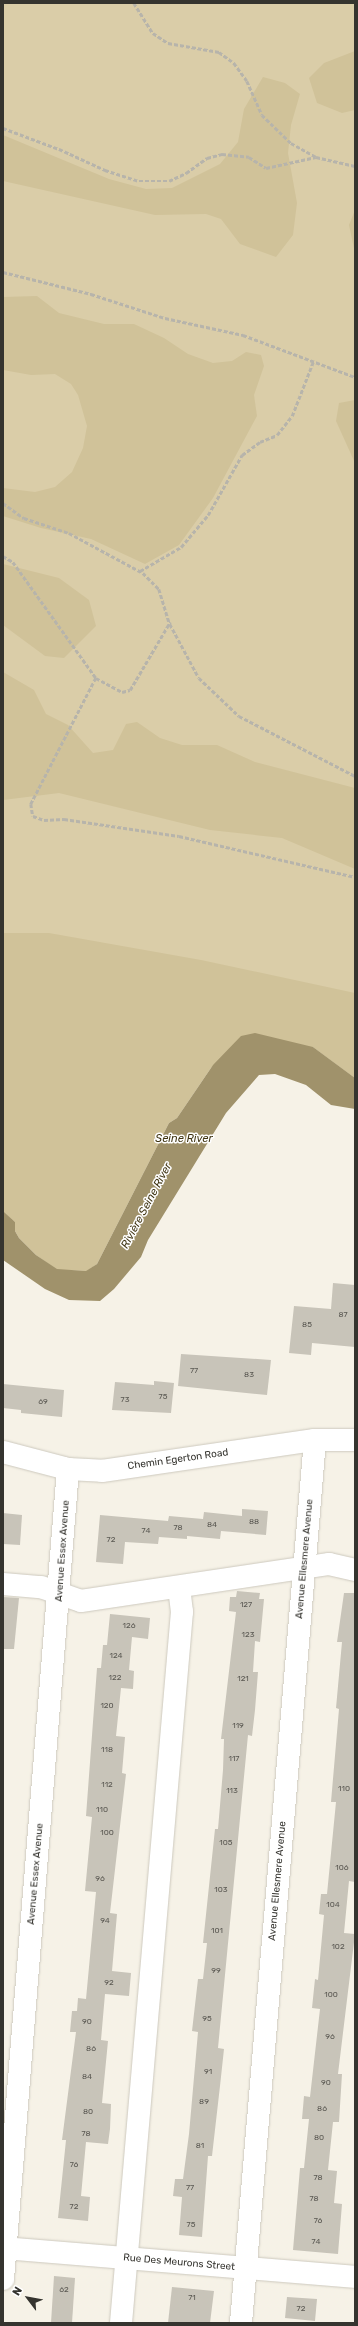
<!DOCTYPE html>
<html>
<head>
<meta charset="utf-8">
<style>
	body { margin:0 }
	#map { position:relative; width:358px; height:2326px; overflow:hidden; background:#f6f2e7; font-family:Rubik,sans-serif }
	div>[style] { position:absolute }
	.green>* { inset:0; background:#dacda8 }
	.forest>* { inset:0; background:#d0c299 }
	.water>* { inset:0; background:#a0926b }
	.building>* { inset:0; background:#c8c4b9 }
	.path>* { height:2.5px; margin-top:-1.25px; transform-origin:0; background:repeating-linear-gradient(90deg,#b7b4ab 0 4px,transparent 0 6px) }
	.roads { filter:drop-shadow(0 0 1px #cdc9be) drop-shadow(0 0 1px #cdc9be) }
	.minor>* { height:22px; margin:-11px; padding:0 11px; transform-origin:11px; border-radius:11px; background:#fff }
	span { translate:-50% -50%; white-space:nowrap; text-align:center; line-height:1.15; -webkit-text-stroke:3px #fff; paint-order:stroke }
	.number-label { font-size:8px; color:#5a5852 }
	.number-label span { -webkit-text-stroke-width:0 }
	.street-label { font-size:10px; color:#35342f }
	.water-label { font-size:11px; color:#3e3311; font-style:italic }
	.frame { position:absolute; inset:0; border:4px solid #35342f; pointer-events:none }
	.north { position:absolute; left:8px; top:2278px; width:40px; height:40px; -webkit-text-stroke:3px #fff; paint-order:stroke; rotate:302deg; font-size:11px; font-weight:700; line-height:16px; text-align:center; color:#35342f }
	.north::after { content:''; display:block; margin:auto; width:14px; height:18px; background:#35342f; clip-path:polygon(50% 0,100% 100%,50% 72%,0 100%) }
</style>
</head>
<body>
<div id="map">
	<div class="green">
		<div style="clip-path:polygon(3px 3px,355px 3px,355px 1078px,313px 1047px,255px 1033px,15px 1222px,3px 1211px)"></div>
	</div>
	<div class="forest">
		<div style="clip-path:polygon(355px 51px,355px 110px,342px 113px,317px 103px,309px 78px,324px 63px)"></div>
		<div style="clip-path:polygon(263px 77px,285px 83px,300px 94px,291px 125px,288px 153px,297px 203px,293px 235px,276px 257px,240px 244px,221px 219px,206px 214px,155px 215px,3px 181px,3px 135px,109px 179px,146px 189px,172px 188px,220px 164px,238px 142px,244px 109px)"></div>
		<div style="clip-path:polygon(355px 210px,355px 253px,349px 225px)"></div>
		<div style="clip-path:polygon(37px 296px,59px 313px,104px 324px,134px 324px,164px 338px,188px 354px,213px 363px,232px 361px,246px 352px,261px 355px,264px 366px,254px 395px,257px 416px,213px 498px,179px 545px,145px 564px,91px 539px,41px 528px,3px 516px,3px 488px,35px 492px,55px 487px,72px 472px,83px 448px,87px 426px,78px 395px,71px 384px,55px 374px,31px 375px,3px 370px,3px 297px)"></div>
		<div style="clip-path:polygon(355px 400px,355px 463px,336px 421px,339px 403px)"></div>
		<div style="clip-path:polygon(3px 564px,59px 578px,89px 600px,96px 626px,64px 658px,45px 656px,3px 625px)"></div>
		<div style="clip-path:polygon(3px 672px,34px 690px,46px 714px,68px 725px,93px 753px,113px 750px,126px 724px,137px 722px,160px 738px,182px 745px,217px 745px,255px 762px,355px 788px,355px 869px,282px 838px,210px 830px,59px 793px,3px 800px)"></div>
		<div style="clip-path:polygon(3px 933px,49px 933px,201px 960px,355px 993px,355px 1078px,313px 1047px,213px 1065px,177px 1118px,169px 1123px,97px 1264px,87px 1271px,57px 1270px,36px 1255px,19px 1238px,15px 1231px,15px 1222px,3px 1211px)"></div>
	</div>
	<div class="water">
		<div style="clip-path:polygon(255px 1033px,313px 1047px,355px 1078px,355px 1109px,331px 1105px,306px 1085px,275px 1074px,259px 1075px,226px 1113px,148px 1240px,141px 1257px,114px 1289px,100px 1301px,69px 1300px,45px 1289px,3px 1260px,3px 1211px,15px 1222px,15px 1231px,19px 1238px,36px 1255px,57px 1269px,86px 1271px,97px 1264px,169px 1123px,177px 1118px,213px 1065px,241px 1036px)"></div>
	</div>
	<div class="building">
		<div style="clip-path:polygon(333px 1283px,355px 1285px,355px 1347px,312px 1343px,311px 1355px,289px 1353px,294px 1306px,331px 1309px)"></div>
		<div style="clip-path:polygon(181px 1354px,271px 1360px,267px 1395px,178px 1386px)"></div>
		<div style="clip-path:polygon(154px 1381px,174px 1383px,171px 1413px,112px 1410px,115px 1382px,154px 1385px)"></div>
		<div style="clip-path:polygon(3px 1384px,64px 1390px,62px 1417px,21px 1413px,21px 1410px,3px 1408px)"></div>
		<div style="clip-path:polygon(242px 1509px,268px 1511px,266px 1535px,221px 1531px,220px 1539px,187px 1536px,187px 1539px,159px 1537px,158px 1544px,125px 1542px,123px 1564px,96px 1562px,100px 1515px,168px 1521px,169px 1516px,203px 1519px,204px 1512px,242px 1516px)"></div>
		<div style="clip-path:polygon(3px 1513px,22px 1515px,20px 1545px,3px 1544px)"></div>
		<div style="clip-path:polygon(237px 1591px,260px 1593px,259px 1599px,264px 1599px,260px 1642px,255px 1641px,253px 1672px,258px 1672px,255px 1710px,252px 1736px,248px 1735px,218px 2048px,224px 2049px,220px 2086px,212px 2156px,208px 2156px,202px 2237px,179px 2235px,182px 2197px,173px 2196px,175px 2179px,183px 2179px,189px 2134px,198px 2032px,192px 2031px,198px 1979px,203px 1979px,207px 1943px,203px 1943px,215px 1829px,218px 1829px,223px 1770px,224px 1739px,221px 1739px,236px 1612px,229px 1611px,230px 1597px,236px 1597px)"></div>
		<div style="clip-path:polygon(344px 1593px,355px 1593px,355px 1882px,349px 1881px,344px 1933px,355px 1934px,338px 2074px,342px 2074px,339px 2122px,333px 2122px,328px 2170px,337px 2171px,334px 2203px,342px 2204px,338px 2254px,293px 2250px,300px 2168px,304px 2168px,309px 2119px,302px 2119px,304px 2096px,310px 2097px,320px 2009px,312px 2008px,315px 1979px,318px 1980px,324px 1915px,319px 1914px,321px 1894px,327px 1894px,336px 1802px,331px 1802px,339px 1709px,336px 1708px,342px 1642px,337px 1642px)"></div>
		<div style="clip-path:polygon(3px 1597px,19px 1598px,14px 1649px,3px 1649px)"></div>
		<div style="clip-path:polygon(110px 1614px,150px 1618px,148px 1639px,132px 1637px,129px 1670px,134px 1671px,133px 1689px,121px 1688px,116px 1736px,125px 1737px,122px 1773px,126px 1774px,110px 1913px,117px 1914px,112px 1971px,131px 1973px,129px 1996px,105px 1994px,101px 2040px,108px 2041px,102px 2103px,111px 2104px,110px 2129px,108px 2144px,86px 2142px,81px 2196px,90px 2197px,88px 2221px,58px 2218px,66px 2140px,62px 2140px,76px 2032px,70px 2032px,72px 2011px,77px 2011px,78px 1998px,86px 1999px,96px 1892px,85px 1891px,92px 1817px,86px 1816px,97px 1668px,101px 1668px,103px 1645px,107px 1645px)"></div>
		<div style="clip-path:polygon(54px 2276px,75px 2278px,72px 2323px,51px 2323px)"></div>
		<div style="clip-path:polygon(172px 2287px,214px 2291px,210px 2323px,168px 2323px)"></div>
		<div style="clip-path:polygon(287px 2297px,317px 2299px,315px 2321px,285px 2318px)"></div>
	</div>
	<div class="path">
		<div style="left:134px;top:3px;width:36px;rotate:58deg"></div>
		<div style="left:153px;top:33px;width:18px;rotate:34deg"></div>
		<div style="left:168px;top:43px;width:52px;rotate:10deg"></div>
		<div style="left:219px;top:52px;width:19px;rotate:36deg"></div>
		<div style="left:234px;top:63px;width:22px;rotate:54deg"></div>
		<div style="left:247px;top:81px;width:37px;rotate:66deg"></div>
		<div style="left:262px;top:115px;width:40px;rotate:44deg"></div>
		<div style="left:291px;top:143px;width:29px;rotate:29deg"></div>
		<div style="left:3px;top:128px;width:60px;rotate:20.6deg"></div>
		<div style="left:59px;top:149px;width:51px;rotate:24.5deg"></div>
		<div style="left:105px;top:170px;width:36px;rotate:18deg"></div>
		<div style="left:139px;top:181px;width:30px"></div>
		<div style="left:169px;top:181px;width:19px;rotate:-25deg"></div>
		<div style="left:186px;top:173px;width:26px;rotate:-36deg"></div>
		<div style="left:207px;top:158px;width:16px;rotate:-15deg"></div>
		<div style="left:222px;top:154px;width:27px;rotate:6deg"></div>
		<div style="left:249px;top:157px;width:20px;rotate:33deg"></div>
		<div style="left:266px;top:168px;width:51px;rotate:-12.4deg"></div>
		<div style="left:316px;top:157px;width:40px;rotate:13deg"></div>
		<div style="left:3px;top:272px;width:91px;rotate:14deg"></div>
		<div style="left:91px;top:294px;width:78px;rotate:18deg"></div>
		<div style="left:165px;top:318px;width:80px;rotate:12.3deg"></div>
		<div style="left:243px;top:335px;width:120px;rotate:20.6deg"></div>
		<div style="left:3px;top:503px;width:26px;rotate:36deg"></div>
		<div style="left:24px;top:518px;width:47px;rotate:18.4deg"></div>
		<div style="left:69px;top:533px;width:84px;rotate:28.4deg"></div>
		<div style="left:143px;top:573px;width:23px;rotate:45deg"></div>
		<div style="left:159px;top:589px;width:37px;rotate:73deg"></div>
		<div style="left:170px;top:624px;width:61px;rotate:61.8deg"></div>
		<div style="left:199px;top:678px;width:55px;rotate:43.5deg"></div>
		<div style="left:239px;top:716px;width:131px;rotate:27.3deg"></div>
		<div style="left:3px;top:556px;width:12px;rotate:31deg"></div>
		<div style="left:13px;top:562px;width:143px;rotate:54.4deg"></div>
		<div style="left:96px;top:678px;width:142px;rotate:117.3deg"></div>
		<div style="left:31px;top:804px;width:12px;rotate:81deg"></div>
		<div style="left:33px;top:816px;width:12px;rotate:20deg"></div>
		<div style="left:44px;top:820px;width:20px;rotate:-3deg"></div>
		<div style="left:64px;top:819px;width:116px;rotate:8.4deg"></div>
		<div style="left:179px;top:836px;width:181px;rotate:13.1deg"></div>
		<div style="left:140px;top:571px;width:48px;rotate:-30.3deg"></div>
		<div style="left:181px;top:547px;width:42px;rotate:-49.8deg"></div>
		<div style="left:208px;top:515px;width:69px;rotate:-60.5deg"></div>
		<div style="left:242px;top:455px;width:22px;rotate:-36deg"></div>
		<div style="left:260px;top:442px;width:18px;rotate:-22deg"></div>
		<div style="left:277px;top:435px;width:24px;rotate:-52deg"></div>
		<div style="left:292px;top:416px;width:58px;rotate:-68.7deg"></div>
		<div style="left:96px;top:678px;width:30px;rotate:28deg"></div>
		<div style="left:122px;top:692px;width:8px;rotate:-14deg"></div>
		<div style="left:130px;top:690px;width:79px;rotate:-59.5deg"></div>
	</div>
	<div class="roads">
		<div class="minor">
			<div style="left:3px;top:1452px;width:67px;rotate:14.7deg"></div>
			<div style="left:68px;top:1469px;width:34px;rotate:3deg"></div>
			<div style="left:102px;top:1471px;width:215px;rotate:-8.3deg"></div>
			<div style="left:315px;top:1440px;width:40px"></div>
			<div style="left:3px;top:1584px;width:38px;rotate:5deg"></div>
			<div style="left:41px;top:1587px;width:42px;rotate:19.3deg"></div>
			<div style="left:81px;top:1601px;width:251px;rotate:-8.5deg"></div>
			<div style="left:329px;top:1564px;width:27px;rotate:13deg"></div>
			<div style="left:3px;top:2248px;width:353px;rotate:4.7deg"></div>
			<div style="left:3px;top:2279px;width:813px;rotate:-85.41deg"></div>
			<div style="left:121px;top:2323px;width:714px;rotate:-85.1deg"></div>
			<div style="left:182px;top:1612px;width:25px;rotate:-97deg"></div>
			<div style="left:241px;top:2323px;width:886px;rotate:-85.21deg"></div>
		</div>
	</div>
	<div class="number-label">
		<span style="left:343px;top:1315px">87</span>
		<span style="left:307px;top:1325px">85</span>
		<span style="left:194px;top:1371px">77</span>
		<span style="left:249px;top:1375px">83</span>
		<span style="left:163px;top:1397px">75</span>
		<span style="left:125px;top:1400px">73</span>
		<span style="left:43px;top:1402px">69</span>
		<span style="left:254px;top:1522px">88</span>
		<span style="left:212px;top:1525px">84</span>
		<span style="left:178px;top:1528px">78</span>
		<span style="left:146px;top:1531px">74</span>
		<span style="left:111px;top:1540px">72</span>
		<span style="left:246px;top:1605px">127</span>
		<span style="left:129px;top:1626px">126</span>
		<span style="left:248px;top:1635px">123</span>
		<span style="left:116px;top:1656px">124</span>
		<span style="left:115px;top:1678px">122</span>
		<span style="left:243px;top:1679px">121</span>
		<span style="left:107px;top:1706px">120</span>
		<span style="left:238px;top:1726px">119</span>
		<span style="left:107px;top:1750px">118</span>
		<span style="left:234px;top:1759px">117</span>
		<span style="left:107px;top:1785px">112</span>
		<span style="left:344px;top:1789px">110</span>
		<span style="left:232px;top:1791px">113</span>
		<span style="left:102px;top:1810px">110</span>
		<span style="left:107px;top:1833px">100</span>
		<span style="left:226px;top:1843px">105</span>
		<span style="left:342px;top:1868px">106</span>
		<span style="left:100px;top:1879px">96</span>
		<span style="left:221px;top:1890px">103</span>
		<span style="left:333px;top:1905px">104</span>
		<span style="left:105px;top:1921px">94</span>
		<span style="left:217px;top:1931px">101</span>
		<span style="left:338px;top:1947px">102</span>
		<span style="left:216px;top:1971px">99</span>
		<span style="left:109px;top:1983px">92</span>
		<span style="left:331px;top:1995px">100</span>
		<span style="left:207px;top:2019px">95</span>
		<span style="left:87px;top:2022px">90</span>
		<span style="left:330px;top:2037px">96</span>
		<span style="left:91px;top:2049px">86</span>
		<span style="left:208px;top:2072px">91</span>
		<span style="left:87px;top:2077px">84</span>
		<span style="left:326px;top:2083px">90</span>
		<span style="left:204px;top:2102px">89</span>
		<span style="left:322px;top:2109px">86</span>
		<span style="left:88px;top:2112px">80</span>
		<span style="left:86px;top:2134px">78</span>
		<span style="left:319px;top:2138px">80</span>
		<span style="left:200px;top:2146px">81</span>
		<span style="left:74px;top:2165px">76</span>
		<span style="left:318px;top:2178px">78</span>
		<span style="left:190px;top:2188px">77</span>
		<span style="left:314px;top:2199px">78</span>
		<span style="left:74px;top:2207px">72</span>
		<span style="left:318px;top:2221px">76</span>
		<span style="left:191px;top:2225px">75</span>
		<span style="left:316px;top:2242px">74</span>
		<span style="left:64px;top:2290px">62</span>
		<span style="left:192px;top:2298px">71</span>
		<span style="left:301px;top:2309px">72</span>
	</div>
	<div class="street-label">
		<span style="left:178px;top:1460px;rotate:-8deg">Chemin Egerton Road</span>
		<span style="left:63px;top:1551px;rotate:-86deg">Avenue Essex Avenue</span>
		<span style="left:305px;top:1559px;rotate:-85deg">Avenue Ellesmere Avenue</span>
		<span style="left:36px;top:1874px;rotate:-85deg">Avenue Essex Avenue</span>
		<span style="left:278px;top:1881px;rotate:-85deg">Avenue Ellesmere Avenue</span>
		<span style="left:179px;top:2263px;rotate:5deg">Rue Des Meurons Street</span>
	</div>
	<div class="water-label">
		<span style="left:184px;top:1139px">Seine River</span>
		<span style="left:147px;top:1206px;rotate:-62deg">Rivière Seine River</span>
	</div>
	<div class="frame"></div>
	<div class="north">N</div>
</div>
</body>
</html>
